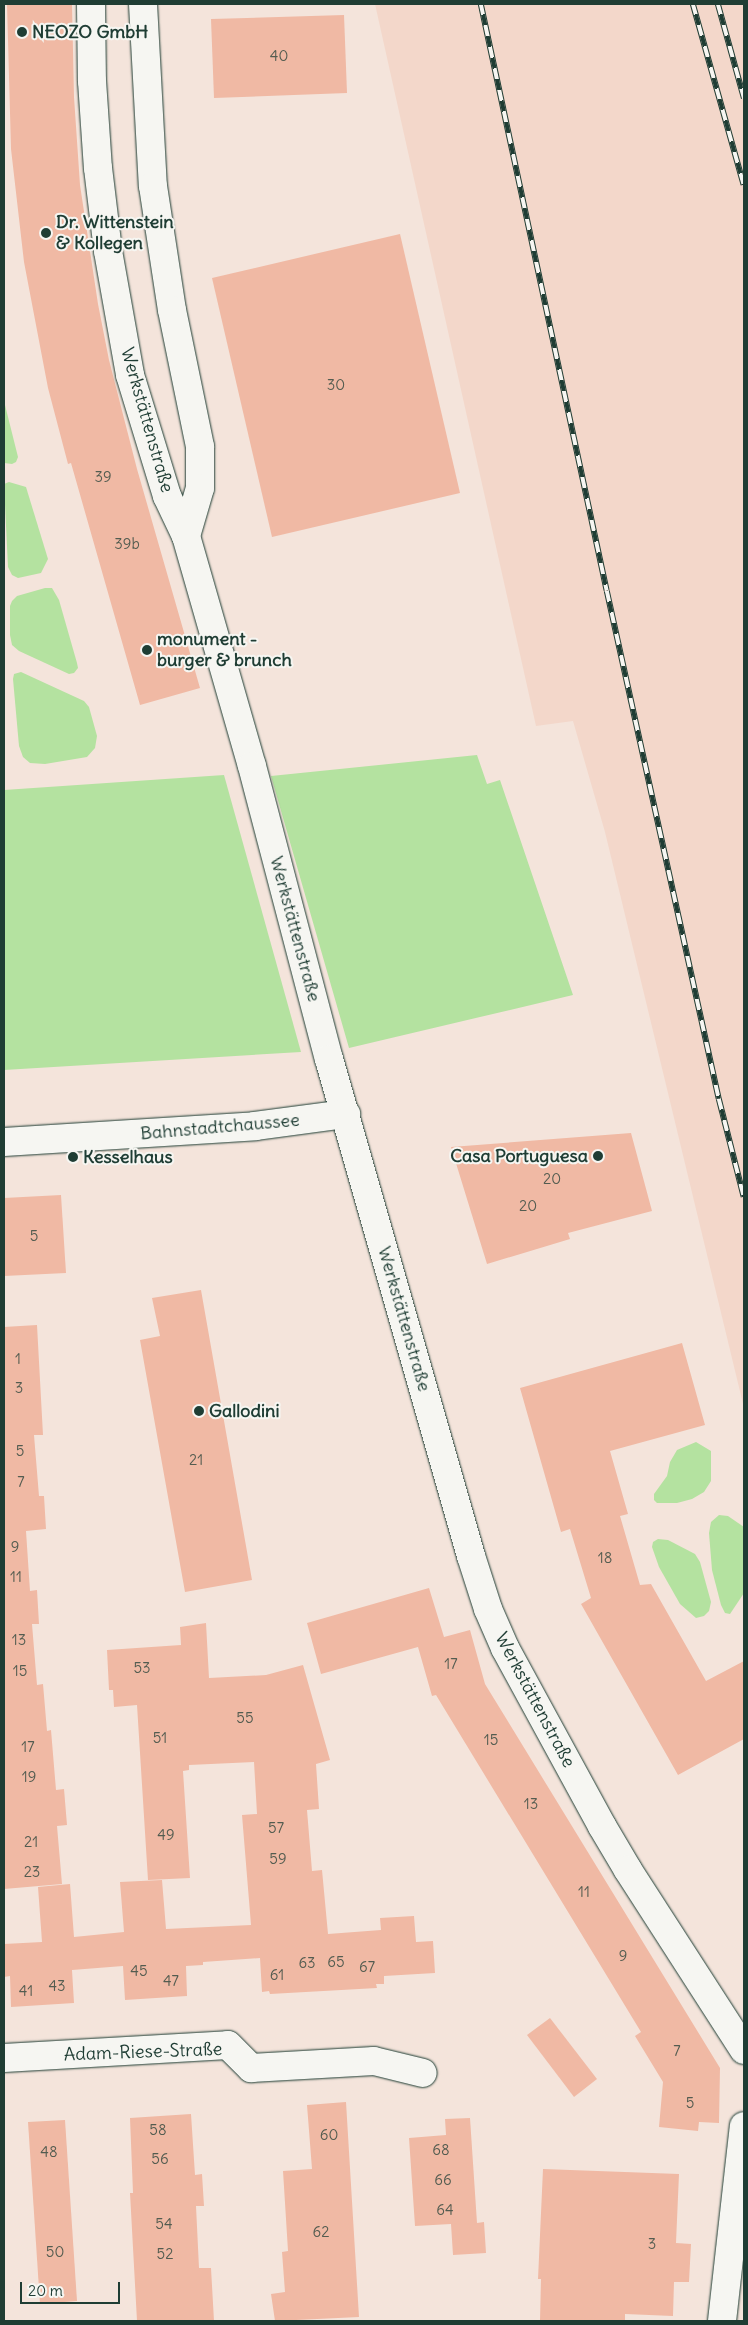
<!DOCTYPE html>
<html>
<head>
<meta charset="utf-8">
<style>
	body { margin:0 }
	#map { position:relative; width:748px; height:2325px; overflow:hidden; background:#f4e4db; font-family:Delius,sans-serif }
	div>[style] { position:absolute }
	.built>* { inset:0; background:#f3d7ca }
	.green>* { inset:0; background:#b4e2a0 }
	.building>* { inset:0; background:#f0b9a4 }
	.roads { filter:drop-shadow(0 0 1px #1f3d34) drop-shadow(0 0 1px #1f3d34) }
	.minor>* { height:28px; margin:-14px; padding:0 14px; transform-origin:14px; border-radius:14px; background:#f6f6f2 }
	.rail>* { height:5.5px; margin-top:-2.75px; transform-origin:0; background:repeating-linear-gradient(90deg,#f6f6f2 0 11px,#1f3d34 0 22px); box-sizing:border-box; border-block:1px solid #1f3d34 }
	.dots>* { width:14px; height:14px; translate:-50% -50%; box-sizing:border-box; border:2px solid #f6f6f2; border-radius:50% }
	span { translate:-50% -50%; white-space:nowrap; text-align:center; line-height:1.15; -webkit-text-stroke:4px #f6f6f2; paint-order:stroke }
	.number-label { font-size:15px; color:#535c50 }
	.number-label span { -webkit-text-stroke-width:0 }
	.poi-label { font-size:18px; color:#1f3d34; font-weight:700 }
	.left { translate:0 -50%; text-align:left }
	.right { translate:-100% -50%; text-align:right }
	.street-label { font-size:18px; color:#1f3d34 }
	.frame { position:absolute; inset:0; border:5px solid #1f3d34; pointer-events:none }
	.scale { position:absolute; left:20px; top:2282px; width:100px; height:22px; box-sizing:border-box; border:2px solid #1f3d34; border-top:0; padding-left:6px; font-size:15px; line-height:18px; white-space:nowrap; color:#1f3d34; -webkit-text-stroke:4px #f6f6f2; paint-order:stroke }
</style>
</head>
<body>
<div id="map">
	<div class="built">
		<div style="clip-path:polygon(375px 4px,743px 4px,744px 9px,744px 1408px,605px 832px,573px 721px,536px 726px)"></div>
	</div>
	<div class="green">
		<div style="clip-path:polygon(4px 401px,18px 457px,16px 462px,12px 464px,4px 463px)"></div>
		<div style="clip-path:polygon(9px 482px,26px 487px,48px 559px,41px 573px,18px 578px,12px 575px,8px 567px,4px 484px)"></div>
		<div style="clip-path:polygon(45px 588px,52px 588px,59px 600px,77px 663px,78px 668px,74px 673px,69px 674px,19px 651px,12px 645px,10px 635px,10px 606px,12px 601px,17px 596px)"></div>
		<div style="clip-path:polygon(21px 672px,84px 701px,89px 707px,97px 736px,95px 748px,87px 757px,45px 764px,30px 763px,23px 757px,19px 746px,13px 679px,14px 674px)"></div>
		<div style="clip-path:polygon(477px 755px,487px 784px,500px 780px,573px 995px,349px 1048px,271px 776px)"></div>
		<div style="clip-path:polygon(224px 775px,301px 1052px,4px 1070px,4px 790px)"></div>
		<div style="clip-path:polygon(696px 1442px,711px 1451px,711px 1481px,704px 1492px,692px 1499px,677px 1503px,657px 1503px,654px 1500px,654px 1494px,667px 1476px,670px 1462px,677px 1450px)"></div>
		<div style="clip-path:polygon(719px 1515px,728px 1516px,744px 1527px,744px 1593px,730px 1614px,725px 1613px,721px 1605px,712px 1570px,709px 1533px,711px 1522px)"></div>
		<div style="clip-path:polygon(658px 1539px,668px 1540px,695px 1554px,700px 1562px,711px 1602px,709px 1611px,704px 1616px,696px 1618px,680px 1604px,659px 1567px,652px 1547px,653px 1542px)"></div>
	</div>
	<div class="building">
		<div style="clip-path:polygon(7px 4px,72px 4px,74px 97px,80px 185px,98px 304px,109px 360px,137px 469px,200px 688px,140px 705px,71px 463px,68px 464px,48px 388px,24px 262px,11px 149px)"></div>
		<div style="clip-path:polygon(344px 15px,347px 93px,214px 98px,211px 19px)"></div>
		<div style="clip-path:polygon(400px 234px,460px 493px,272px 537px,212px 278px)"></div>
		<div style="clip-path:polygon(631px 1133px,652px 1211px,568px 1233px,570px 1239px,487px 1264px,451px 1147px)"></div>
		<div style="clip-path:polygon(61px 1195px,66px 1273px,4px 1276px,4px 1198px)"></div>
		<div style="clip-path:polygon(201px 1290px,252px 1580px,185px 1592px,140px 1340px,160px 1336px,152px 1298px)"></div>
		<div style="clip-path:polygon(37px 1325px,43px 1435px,34px 1435px,39px 1496px,44px 1496px,46px 1529px,26px 1531px,30px 1591px,37px 1590px,39px 1624px,32px 1624px,37px 1685px,43px 1684px,47px 1731px,51px 1730px,56px 1790px,64px 1789px,67px 1825px,57px 1826px,62px 1884px,4px 1889px,4px 1327px)"></div>
		<div style="clip-path:polygon(682px 1343px,705px 1425px,610px 1451px,628px 1514px,620px 1516px,640px 1585px,651px 1584px,706px 1681px,744px 1661px,744px 1739px,678px 1775px,581px 1604px,591px 1598px,570px 1529px,561px 1532px,520px 1388px)"></div>
		<div style="clip-path:polygon(429px 1588px,444px 1637px,470px 1630px,485px 1684px,720px 2068px,719px 2123px,699px 2122px,698px 2131px,659px 2127px,663px 2082px,635px 2036px,641px 2032px,436px 1695px,432px 1696px,418px 1647px,321px 1674px,307px 1623px)"></div>
		<div style="clip-path:polygon(206px 1623px,209px 1678px,266px 1675px,303px 1665px,330px 1760px,316px 1764px,319px 1809px,307px 1810px,312px 1871px,322px 1870px,328px 1934px,381px 1930px,380px 1918px,414px 1916px,416px 1942px,433px 1941px,435px 1973px,384px 1976px,384px 1984px,376px 1984px,377px 1988px,270px 1994px,269px 1991px,262px 1992px,260px 1958px,203px 1962px,203px 1965px,186px 1966px,187px 1996px,125px 2000px,123px 1966px,72px 1970px,74px 2003px,11px 2007px,10px 1976px,4px 1977px,4px 1944px,42px 1942px,38px 1887px,70px 1884px,74px 1937px,124px 1932px,120px 1882px,162px 1880px,166px 1929px,251px 1925px,242px 1815px,257px 1814px,254px 1762px,189px 1765px,189px 1770px,183px 1771px,190px 1878px,148px 1880px,137px 1705px,114px 1707px,113px 1690px,109px 1690px,107px 1650px,181px 1645px,180px 1627px)"></div>
		<div style="clip-path:polygon(550px 2018px,597px 2079px,574px 2097px,527px 2035px)"></div>
		<div style="clip-path:polygon(346px 2102px,359px 2317px,275px 2321px,271px 2294px,285px 2292px,282px 2252px,288px 2251px,283px 2171px,312px 2169px,307px 2105px)"></div>
		<div style="clip-path:polygon(191px 2114px,195px 2175px,202px 2174px,204px 2206px,196px 2206px,199px 2268px,211px 2268px,214px 2321px,137px 2321px,130px 2193px,133px 2193px,130px 2118px)"></div>
		<div style="clip-path:polygon(470px 2118px,477px 2223px,484px 2222px,486px 2253px,453px 2255px,451px 2224px,415px 2226px,409px 2138px,446px 2135px,445px 2119px)"></div>
		<div style="clip-path:polygon(65px 2120px,77px 2301px,40px 2304px,28px 2122px)"></div>
		<div style="clip-path:polygon(543px 2169px,679px 2174px,676px 2243px,691px 2244px,689px 2282px,674px 2282px,673px 2316px,625px 2314px,625px 2321px,540px 2321px,541px 2279px,538px 2279px)"></div>
	</div>
	<div class="roads">
		<div class="minor">
			<div style="left:91px;top:4px;width:77px;rotate:89.3deg"></div>
			<div style="left:92px;top:81px;width:87px;rotate:86.1deg"></div>
			<div style="left:98px;top:168px;width:84px;rotate:83.1deg"></div>
			<div style="left:108px;top:251px;width:126px;rotate:79.9deg"></div>
			<div style="left:130px;top:375px;width:127px;rotate:73deg"></div>
			<div style="left:167px;top:496px;width:44px;rotate:64.6deg"></div>
			<div style="left:186px;top:536px;width:239px;rotate:74deg"></div>
			<div style="left:252px;top:766px;width:303px;rotate:75.3deg"></div>
			<div style="left:329px;top:1059px;width:517px;rotate:74.05deg"></div>
			<div style="left:471px;top:1556px;width:56px;rotate:72.2deg"></div>
			<div style="left:488px;top:1609px;width:43px;rotate:66.4deg"></div>
			<div style="left:505px;top:1648px;width:203px;rotate:61.4deg"></div>
			<div style="left:602px;top:1826px;width:51px;rotate:59.4deg"></div>
			<div style="left:628px;top:1870px;width:214px;rotate:57.2deg"></div>
			<div style="left:143px;top:4px;width:182px;rotate:86.9deg"></div>
			<div style="left:153px;top:186px;width:125px;rotate:81.3deg"></div>
			<div style="left:172px;top:310px;width:140px;rotate:78.4deg"></div>
			<div style="left:200px;top:447px;width:41px;rotate:90deg"></div>
			<div style="left:200px;top:488px;width:50px;rotate:106.3deg"></div>
			<div style="left:4px;top:1142px;width:252px;rotate:-3.6deg"></div>
			<div style="left:255px;top:1126px;width:92px;rotate:-7.5deg"></div>
			<div style="left:4px;top:2058px;width:224px;rotate:-3.3deg"></div>
			<div style="left:228px;top:2045px;width:33px;rotate:45deg"></div>
			<div style="left:251px;top:2068px;width:123px;rotate:-3.3deg"></div>
			<div style="left:374px;top:2061px;width:50px;rotate:13.8deg"></div>
			<div style="left:722px;top:2321px;width:196px;rotate:-83.6deg"></div>
		</div>
	</div>
	<div class="rail">
		<div style="left:481px;top:4px;width:600px;rotate:77.89deg"></div>
		<div style="left:607px;top:591px;width:520px;rotate:77.57deg"></div>
		<div style="left:719px;top:1099px;width:101px;rotate:75.7deg"></div>
		<div style="left:693px;top:4px;width:188px;rotate:74.3deg"></div>
		<div style="left:718px;top:4px;width:98px;rotate:74.5deg"></div>
	</div>
	<div class="dots">
		<div style="left:22px;top:32px;background:#1f3d34"></div>
		<div style="left:46px;top:233px;background:#1f3d34"></div>
		<div style="left:147px;top:650px;background:#1f3d34"></div>
		<div style="left:598px;top:1156px;background:#1f3d34"></div>
		<div style="left:73px;top:1157px;background:#1f3d34"></div>
		<div style="left:199px;top:1411px;background:#1f3d34"></div>
	</div>
	<div class="number-label">
		<span style="left:279px;top:56px">40</span>
		<span style="left:336px;top:385px">30</span>
		<span style="left:103px;top:477px">39</span>
		<span style="left:127px;top:544px">39b</span>
		<span style="left:552px;top:1179px">20</span>
		<span style="left:528px;top:1206px">20</span>
		<span style="left:34px;top:1236px">5</span>
		<span style="left:18px;top:1359px">1</span>
		<span style="left:19px;top:1388px">3</span>
		<span style="left:20px;top:1451px">5</span>
		<span style="left:196px;top:1460px">21</span>
		<span style="left:21px;top:1482px">7</span>
		<span style="left:15px;top:1547px">9</span>
		<span style="left:605px;top:1558px">18</span>
		<span style="left:16px;top:1577px">11</span>
		<span style="left:19px;top:1640px">13</span>
		<span style="left:451px;top:1664px">17</span>
		<span style="left:142px;top:1668px">53</span>
		<span style="left:20px;top:1671px">15</span>
		<span style="left:245px;top:1718px">55</span>
		<span style="left:160px;top:1738px">51</span>
		<span style="left:491px;top:1740px">15</span>
		<span style="left:28px;top:1747px">17</span>
		<span style="left:29px;top:1777px">19</span>
		<span style="left:531px;top:1804px">13</span>
		<span style="left:276px;top:1828px">57</span>
		<span style="left:166px;top:1835px">49</span>
		<span style="left:31px;top:1842px">21</span>
		<span style="left:278px;top:1859px">59</span>
		<span style="left:32px;top:1872px">23</span>
		<span style="left:584px;top:1892px">11</span>
		<span style="left:623px;top:1956px">9</span>
		<span style="left:336px;top:1962px">65</span>
		<span style="left:307px;top:1963px">63</span>
		<span style="left:367px;top:1967px">67</span>
		<span style="left:139px;top:1971px">45</span>
		<span style="left:277px;top:1975px">61</span>
		<span style="left:171px;top:1981px">47</span>
		<span style="left:57px;top:1986px">43</span>
		<span style="left:26px;top:1991px">41</span>
		<span style="left:677px;top:2051px">7</span>
		<span style="left:690px;top:2103px">5</span>
		<span style="left:158px;top:2130px">58</span>
		<span style="left:329px;top:2135px">60</span>
		<span style="left:441px;top:2150px">68</span>
		<span style="left:49px;top:2152px">48</span>
		<span style="left:160px;top:2159px">56</span>
		<span style="left:443px;top:2180px">66</span>
		<span style="left:445px;top:2210px">64</span>
		<span style="left:164px;top:2224px">54</span>
		<span style="left:321px;top:2232px">62</span>
		<span style="left:652px;top:2244px">3</span>
		<span style="left:55px;top:2252px">50</span>
		<span style="left:165px;top:2254px">52</span>
	</div>
	<div class="poi-label">
		<span class="left" style="left:32px;top:32px">NEOZO GmbH</span>
		<span class="left" style="left:56px;top:233px">Dr. Wittenstein<br>&amp; Kollegen</span>
		<span class="left" style="left:157px;top:650px">monument -<br>burger &amp; brunch</span>
		<span class="right" style="left:588px;top:1156px">Casa Portuguesa</span>
		<span class="left" style="left:83px;top:1157px">Kesselhaus</span>
		<span class="left" style="left:209px;top:1411px">Gallodini</span>
	</div>
	<div class="street-label">
		<span style="left:147px;top:420px;rotate:74deg">Werkstättenstraße</span>
		<span style="left:295px;top:929px;rotate:75deg">Werkstättenstraße</span>
		<span style="left:220px;top:1127px;rotate:-5deg">Bahnstadtchaussee</span>
		<span style="left:404px;top:1319px;rotate:74deg">Werkstättenstraße</span>
		<span style="left:535px;top:1700px;rotate:62deg">Werkstättenstraße</span>
		<span style="left:143px;top:2052px;rotate:-2deg">Adam-Riese-Straße</span>
	</div>
	<div class="frame"></div>
	<div class="scale">20 m</div>
</div>
</body>
</html>
